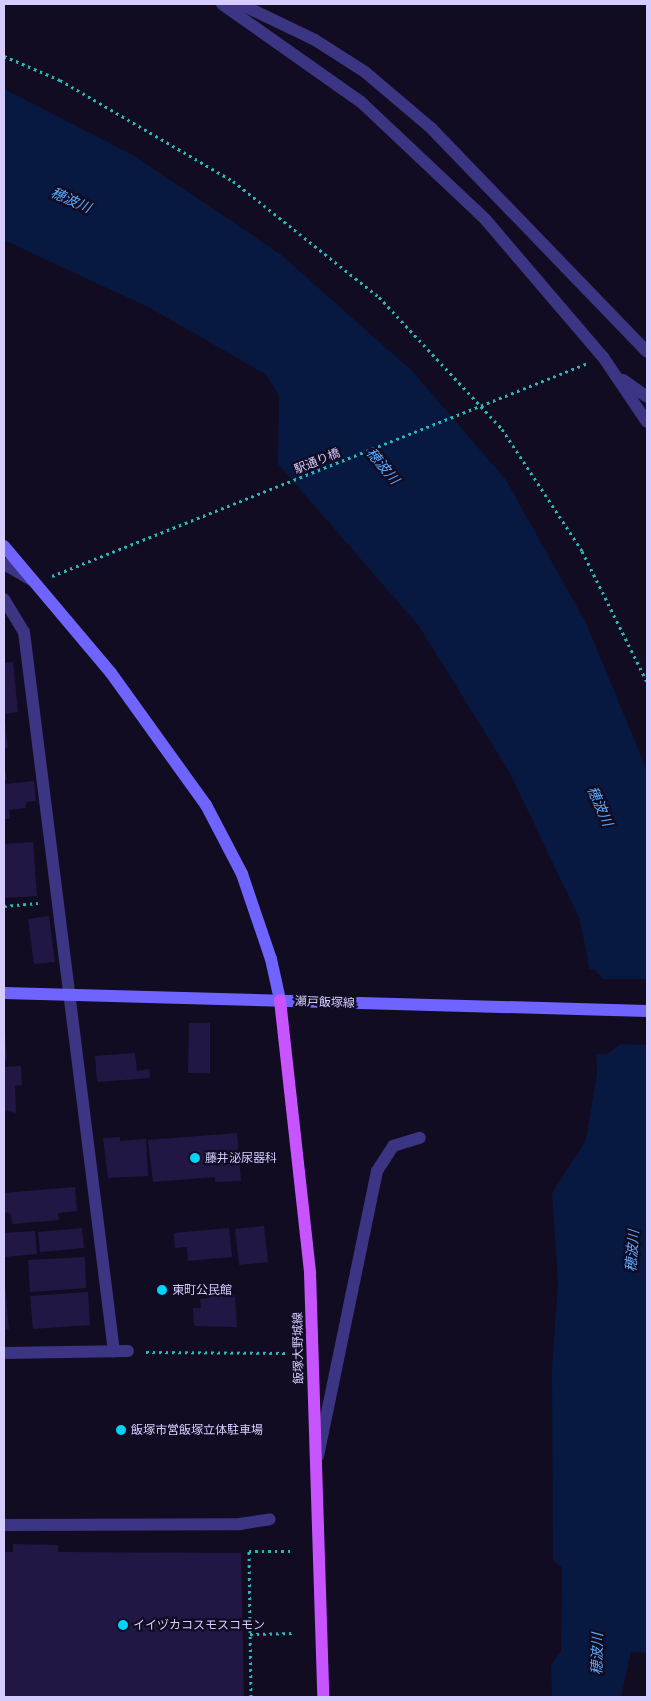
<!DOCTYPE html>
<html>
<head>
<meta charset="utf-8">
<style>
	body { margin:0 }
	#map { position:relative; width:651px; height:1701px; overflow:hidden; background:#110c22; font-family:Commissioner,"Noto Sans JP",sans-serif }
	div>[style] { position:absolute }
	.water>* { inset:0; background:#071940 }
	.pier>* { inset:0; background:#110c22 }
	.building>* { inset:0; background:#221744 }
	.path>* { height:3px; margin-top:-1.5px; transform-origin:0; background:repeating-linear-gradient(90deg,#28b8b6 0 2.5px,transparent 0 6.5px) }
	.lane>* { height:12px; margin:-6px; padding:0 6px; transform-origin:6px; border-radius:6px; background:#3c3583 }
	.street>* { height:12px; margin:-6px; padding:0 6px; transform-origin:6px; border-radius:6px; background:#3c3583 }
	.secondary>* { height:12px; margin:-6px; padding:0 6px; transform-origin:6px; border-radius:6px; background:#6f64ff }
	.primary>* { height:12px; margin:-6px; padding:0 6px; transform-origin:6px; border-radius:6px; background:#c754ff }
	.path-bridge>* { height:3px; margin-top:-1.5px; transform-origin:0; background:repeating-linear-gradient(90deg,#28b8b6 0 2.5px,transparent 0 6.5px) }
	.dots>* { width:14px; height:14px; translate:-50% -50%; box-sizing:border-box; border:2px solid #110c22; border-radius:50% }
	span { translate:-50% -50%; white-space:nowrap; text-align:center; line-height:1.15; -webkit-text-stroke:4.5px #110c22; paint-order:stroke }
	.street-label { font-size:12px; color:#d5cdff }
	.poi-label { font-size:12px; color:#d5cdff }
	.left { translate:0 -50%; text-align:left }
	.water-label { font-size:14px; color:#5babff; font-style:italic }
	.frame { position:absolute; inset:0; border:5px solid #d5cdff; pointer-events:none }
</style>
</head>
<body>
<div id="map">
	<div class="water">
		<div style="clip-path:polygon(4px 89px,133px 155px,280px 254px,412px 371px,506px 480px,586px 623px,646px 768px,647px 1653px,631px 1652px,621px 1697px,552px 1697px,551px 1665px,561px 1651px,562px 1568px,553px 1560px,552px 1369px,558px 1283px,552px 1193px,586px 1140px,597px 1074px,593px 987px,580px 920px,510px 773px,419px 626px,278px 464px,279px 395px,265px 374px,150px 308px,4px 240px)"></div>
	</div>
	<div class="pier">
		<div style="clip-path:polygon(587px 969px,594px 969px,603px 979px,647px 979px,647px 1045px,621px 1044px,607px 1054px,593px 1054px)"></div>
	</div>
	<div class="building">
		<div style="clip-path:polygon(13px 662px,18px 712px,4px 714px,4px 663px)"></div>
		<div style="clip-path:polygon(4px 714px,8px 748px,4px 748px)"></div>
		<div style="clip-path:polygon(4px 764px,7px 780px,4px 780px)"></div>
		<div style="clip-path:polygon(34px 781px,36px 801px,26px 802px,26px 808px,9px 810px,10px 819px,4px 819px,4px 784px)"></div>
		<div style="clip-path:polygon(33px 842px,37px 896px,4px 898px,4px 844px)"></div>
		<div style="clip-path:polygon(49px 916px,55px 962px,34px 964px,28px 919px)"></div>
		<div style="clip-path:polygon(4px 1018px,7px 1059px,4px 1060px)"></div>
		<div style="clip-path:polygon(189px 1023px,210px 1023px,210px 1073px,188px 1073px)"></div>
		<div style="clip-path:polygon(135px 1053px,137px 1071px,149px 1069px,150px 1078px,97px 1082px,95px 1056px)"></div>
		<div style="clip-path:polygon(21px 1066px,22px 1085px,15px 1086px,16px 1113px,4px 1110px,4px 1067px)"></div>
		<div style="clip-path:polygon(237px 1133px,241px 1181px,215px 1182px,215px 1177px,153px 1182px,148px 1140px)"></div>
		<div style="clip-path:polygon(120px 1137px,120px 1141px,146px 1139px,148px 1176px,108px 1178px,103px 1138px)"></div>
		<div style="clip-path:polygon(75px 1187px,77px 1211px,58px 1213px,59px 1220px,12px 1224px,11px 1214px,4px 1212px,4px 1193px)"></div>
		<div style="clip-path:polygon(264px 1226px,268px 1262px,239px 1265px,235px 1229px)"></div>
		<div style="clip-path:polygon(82px 1228px,84px 1248px,40px 1252px,38px 1232px)"></div>
		<div style="clip-path:polygon(229px 1228px,232px 1257px,188px 1261px,187px 1247px,175px 1248px,174px 1233px)"></div>
		<div style="clip-path:polygon(35px 1231px,37px 1254px,4px 1257px,4px 1233px)"></div>
		<div style="clip-path:polygon(85px 1257px,86px 1288px,30px 1292px,28px 1260px)"></div>
		<div style="clip-path:polygon(4px 1273px,9px 1329px,4px 1330px)"></div>
		<div style="clip-path:polygon(227px 1290px,228px 1296px,235px 1295px,237px 1327px,194px 1326px,193px 1308px,201px 1308px,200px 1299px,210px 1298px,210px 1291px)"></div>
		<div style="clip-path:polygon(88px 1292px,90px 1325px,33px 1329px,30px 1296px)"></div>
		<div style="clip-path:polygon(13px 1544px,58px 1545px,58px 1552px,241px 1553px,244px 1697px,4px 1697px,4px 1552px,13px 1552px)"></div>
	</div>
	<div class="path">
		<div style="left:4px;top:56px;width:61px;rotate:23.2deg"></div>
		<div style="left:60px;top:80px;width:200px;rotate:30.3deg"></div>
		<div style="left:233px;top:181px;width:186px;rotate:38.5deg"></div>
		<div style="left:379px;top:297px;width:180px;rotate:47deg"></div>
		<div style="left:502px;top:429px;width:146px;rotate:56.7deg"></div>
		<div style="left:582px;top:551px;width:146px;rotate:63.6deg"></div>
		<div style="left:4px;top:906px;width:34px;rotate:-5deg"></div>
		<div style="left:146px;top:1352px;width:142px;rotate:0.4deg"></div>
		<div style="left:250px;top:1634px;width:44px;rotate:-1.3deg"></div>
		<div style="left:251px;top:1697px;width:146px;rotate:-90.8deg"></div>
		<div style="left:249px;top:1551px;width:42px"></div>
	</div>
	<div class="lane">
		<div style="left:318px;top:1456px;width:291px;rotate:-78.3deg"></div>
		<div style="left:377px;top:1171px;width:30px;rotate:-57deg"></div>
		<div style="left:393px;top:1146px;width:28px;rotate:-17deg"></div>
		<div style="left:4px;top:1525px;width:236px;rotate:-0.2deg"></div>
		<div style="left:240px;top:1524px;width:30px;rotate:-9deg"></div>
	</div>
	<div class="street">
		<div style="left:222px;top:4px;width:170px;rotate:35.2deg"></div>
		<div style="left:361px;top:102px;width:170px;rotate:43.3deg"></div>
		<div style="left:485px;top:219px;width:182px;rotate:49.5deg"></div>
		<div style="left:603px;top:357px;width:78px;rotate:55.9deg"></div>
		<div style="left:240px;top:4px;width:83px;rotate:25.6deg"></div>
		<div style="left:315px;top:40px;width:59px;rotate:32.6deg"></div>
		<div style="left:365px;top:72px;width:87px;rotate:40.3deg"></div>
		<div style="left:431px;top:128px;width:311px;rotate:46deg"></div>
		<div style="left:623px;top:380px;width:29px;rotate:35deg"></div>
		<div style="left:4px;top:564px;width:32px;rotate:30deg"></div>
		<div style="left:4px;top:599px;width:39px;rotate:59deg"></div>
		<div style="left:24px;top:632px;width:725px;rotate:82.87deg"></div>
		<div style="left:4px;top:1353px;width:124px;rotate:-0.9deg"></div>
	</div>
	<div class="secondary">
		<div style="left:4px;top:546px;width:166px;rotate:49.9deg"></div>
		<div style="left:111px;top:673px;width:163px;rotate:54.3deg"></div>
		<div style="left:206px;top:805px;width:78px;rotate:62.4deg"></div>
		<div style="left:242px;top:874px;width:90px;rotate:71.2deg"></div>
		<div style="left:271px;top:959px;width:42px;rotate:77.6deg"></div>
		<div style="left:4px;top:993px;width:643px;rotate:1.6deg"></div>
	</div>
	<div class="primary">
		<div style="left:280px;top:1000px;width:275px;rotate:83.7deg"></div>
		<div style="left:310px;top:1273px;width:424px;rotate:88.2deg"></div>
	</div>
	<div class="path-bridge">
		<div style="left:52px;top:576px;width:577px;rotate:-21.67deg"></div>
	</div>
	<div class="dots">
		<div style="left:195px;top:1158px;background:#00d4f8"></div>
		<div style="left:162px;top:1290px;background:#00d4f8"></div>
		<div style="left:121px;top:1430px;background:#00d4f8"></div>
		<div style="left:123px;top:1625px;background:#00d4f8"></div>
	</div>
	<div class="street-label">
		<span style="left:317px;top:461px;rotate:-22deg">駅通り橋</span>
		<span style="left:325px;top:1002px;rotate:2deg">瀬戸飯塚線</span>
		<span style="left:298px;top:1348px;rotate:-91deg">飯塚大野城線</span>
	</div>
	<div class="poi-label">
		<span class="left" style="left:205px;top:1158px">藤井泌尿器科</span>
		<span class="left" style="left:172px;top:1290px">東町公民館</span>
		<span class="left" style="left:131px;top:1430px">飯塚市営飯塚立体駐車場</span>
		<span class="left" style="left:133px;top:1625px">イイヅカコスモスコモン</span>
	</div>
	<div class="water-label">
		<span style="left:71px;top:200px;rotate:24deg">穂波川</span>
		<span style="left:383px;top:466px;rotate:50deg">穂波川</span>
		<span style="left:600px;top:806px;rotate:66deg">穂波川</span>
		<span style="left:632px;top:1251px;rotate:-86deg">穂波川</span>
		<span style="left:597px;top:1654px;rotate:-89deg">穂波川</span>
	</div>
	<div class="frame"></div>
</div>
</body>
</html>
